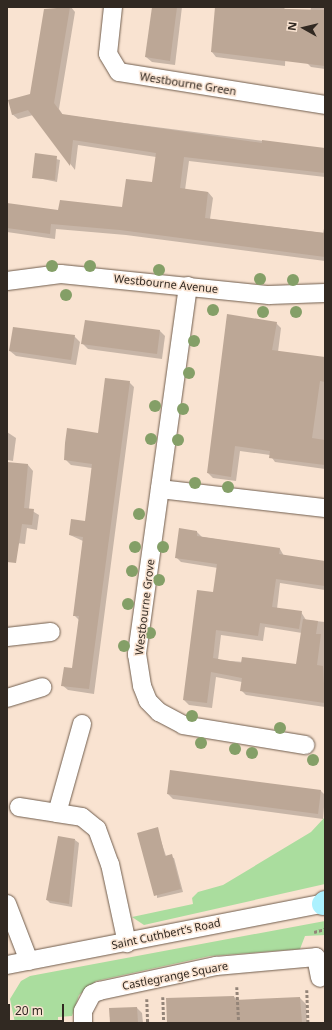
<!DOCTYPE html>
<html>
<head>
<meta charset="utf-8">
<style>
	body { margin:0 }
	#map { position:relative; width:332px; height:1030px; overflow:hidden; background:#f9e3d1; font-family:"Noto Sans",sans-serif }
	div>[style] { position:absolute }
	.green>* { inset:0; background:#aadd9e }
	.shadow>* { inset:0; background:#0003 }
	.building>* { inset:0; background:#bca796 }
	.path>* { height:2.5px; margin-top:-1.25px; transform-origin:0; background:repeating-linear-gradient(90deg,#938478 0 3px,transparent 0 5px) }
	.roads { filter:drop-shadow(0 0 1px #705d4d) drop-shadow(0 0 1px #705d4d) }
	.minor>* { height:18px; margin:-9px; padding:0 9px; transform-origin:9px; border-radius:9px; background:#fff }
	.major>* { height:22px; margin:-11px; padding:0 11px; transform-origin:11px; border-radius:11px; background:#acf1fe }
	.trees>* { width:12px; height:12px; margin:-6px; border-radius:50%; background:#849f67 }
	span { translate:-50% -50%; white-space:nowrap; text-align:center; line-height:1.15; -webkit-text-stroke:3px #f9e3d1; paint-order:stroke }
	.street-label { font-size:11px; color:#312922 }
	.frame { position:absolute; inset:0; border:8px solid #312922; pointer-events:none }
	.north { position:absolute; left:284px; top:8px; width:40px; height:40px; -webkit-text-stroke:3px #f9e3d1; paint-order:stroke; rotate:278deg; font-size:11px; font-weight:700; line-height:16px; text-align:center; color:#312922 }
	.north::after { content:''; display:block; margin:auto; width:14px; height:18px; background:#312922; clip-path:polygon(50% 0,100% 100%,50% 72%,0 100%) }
	.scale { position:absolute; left:8px; top:1004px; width:56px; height:18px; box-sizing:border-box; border:2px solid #312922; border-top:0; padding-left:5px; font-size:12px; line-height:14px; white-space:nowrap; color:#312922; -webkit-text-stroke:3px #f9e3d1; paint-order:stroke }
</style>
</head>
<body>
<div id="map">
	<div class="green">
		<div style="clip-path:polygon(325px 817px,325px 884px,144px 925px,132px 917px,193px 904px,192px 898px,198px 892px,223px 885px,311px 832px)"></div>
		<div style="clip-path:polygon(325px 921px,325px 935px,305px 936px,300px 949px,210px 956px,96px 981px,79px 995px,72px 1016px,58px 1017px,58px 1023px,15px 1023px,10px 999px,21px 981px,30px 976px)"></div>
	</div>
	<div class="shadow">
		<div style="clip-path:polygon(71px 7px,75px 12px,59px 109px,63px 115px,325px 149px,325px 177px,189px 161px,185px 190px,208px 192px,213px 198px,210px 219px,323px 233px,325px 224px,325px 261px,126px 235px,56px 229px,55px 239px,7px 232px,7px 204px,59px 211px,123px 208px,153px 183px,156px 157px,78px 145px,75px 170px,33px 115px,18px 119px,12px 114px,31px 95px,45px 10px)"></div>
		<div style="clip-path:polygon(153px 7px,182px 7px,175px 65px,152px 62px,146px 57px)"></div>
		<div style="clip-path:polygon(222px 7px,283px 7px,287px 11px,285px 66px,216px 57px,212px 52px,220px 30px)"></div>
		<div style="clip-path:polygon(311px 7px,325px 7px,325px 69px,311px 67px,306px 62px)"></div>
		<div style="clip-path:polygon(36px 154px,60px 160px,57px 182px,33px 177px)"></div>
		<div style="clip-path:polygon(276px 323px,281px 328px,278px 352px,325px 358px,325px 469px,275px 462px,270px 455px,240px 451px,236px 481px,213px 478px,208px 473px)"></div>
		<div style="clip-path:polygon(160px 331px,165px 336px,162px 359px,88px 349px,83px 344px)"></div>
		<div style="clip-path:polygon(74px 336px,80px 342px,76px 365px,16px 356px,10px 351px)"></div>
		<div style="clip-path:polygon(129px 382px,134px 387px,94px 694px,68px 690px,62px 685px,73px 669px,79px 620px,74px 615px,83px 541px,70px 535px,86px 522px,92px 468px,71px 465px,66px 460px,99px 434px)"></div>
		<div style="clip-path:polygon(7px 432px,16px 438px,13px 461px,7px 460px)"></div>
		<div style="clip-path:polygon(7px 463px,28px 465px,33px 471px,29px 509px,39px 515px,37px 530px,27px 528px,25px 544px,7px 542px)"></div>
		<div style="clip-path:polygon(evenodd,197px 532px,202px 537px,280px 549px,284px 556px,325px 562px,325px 590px,280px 583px,277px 609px,301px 612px,306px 620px,325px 622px,325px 707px,246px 695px,241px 690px,242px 682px,216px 677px,212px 708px,189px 705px,184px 700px,214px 594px,218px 568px,181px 562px,176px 557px,197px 532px,265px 627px,302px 633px,297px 666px,218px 660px,221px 635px,263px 641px,265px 627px)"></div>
		<div style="clip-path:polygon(171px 771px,321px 791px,325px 795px,323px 819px,173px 799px,168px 794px)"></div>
		<div style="clip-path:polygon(157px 829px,166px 856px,174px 858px,183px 892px,157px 898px)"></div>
		<div style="clip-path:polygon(75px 840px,79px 843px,72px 907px,50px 903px,47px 900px)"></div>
		<div style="clip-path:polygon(234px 997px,239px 1001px,300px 998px,306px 1004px,307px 1023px,168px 1023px)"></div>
		<div style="clip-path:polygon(137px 1008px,142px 1013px,143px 1023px,111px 1023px)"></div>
	</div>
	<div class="building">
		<div style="clip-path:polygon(70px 7px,54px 103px,62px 114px,262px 143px,262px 140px,325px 148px,325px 173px,184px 157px,180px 188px,208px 192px,205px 218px,325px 233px,325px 257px,120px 230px,51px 224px,50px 234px,7px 228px,7px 203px,58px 210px,60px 200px,122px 207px,126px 179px,152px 182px,156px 153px,73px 140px,70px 166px,28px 110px,12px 115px,8px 100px,30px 94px,44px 9px)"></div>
		<div style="clip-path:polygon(152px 7px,177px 7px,170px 61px,145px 57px)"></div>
		<div style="clip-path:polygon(215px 7px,325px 10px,325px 66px,211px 52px)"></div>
		<div style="clip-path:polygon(35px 153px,57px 156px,55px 180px,32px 178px)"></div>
		<div style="clip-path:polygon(227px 314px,277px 322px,272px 350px,325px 357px,325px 382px,320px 381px,312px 438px,325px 440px,325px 465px,269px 458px,270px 451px,235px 446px,231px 477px,207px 473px)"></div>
		<div style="clip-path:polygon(85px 320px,160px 330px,157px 354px,81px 344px)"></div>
		<div style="clip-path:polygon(13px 327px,75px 335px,71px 360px,9px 351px)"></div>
		<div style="clip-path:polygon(105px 378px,130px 381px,89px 689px,61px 686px,64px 667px,72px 668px,79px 616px,73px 616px,83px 537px,69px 535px,71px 519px,85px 521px,92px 464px,64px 460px,65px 443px,67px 428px,98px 433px)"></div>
		<div style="clip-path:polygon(7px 462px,28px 464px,24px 508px,34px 509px,32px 525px,22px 524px,16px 563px,7px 562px)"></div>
		<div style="clip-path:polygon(179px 528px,197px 531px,197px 536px,280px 548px,279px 554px,325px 561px,325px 586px,276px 579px,272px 607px,302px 611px,299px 629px,260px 623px,258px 636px,216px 630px,213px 658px,241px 663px,242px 657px,296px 664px,303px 619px,318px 621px,316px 634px,321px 634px,317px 665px,323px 666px,325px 703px,240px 691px,242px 678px,211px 672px,207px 703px,183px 700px,197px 590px,213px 592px,217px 564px,175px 558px)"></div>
		<div style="clip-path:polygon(170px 770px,321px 790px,318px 814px,167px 794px)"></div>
		<div style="clip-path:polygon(158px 827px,165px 856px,172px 854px,181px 889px,154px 896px,137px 833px)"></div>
		<div style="clip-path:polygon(58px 836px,75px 839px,69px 904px,46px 900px)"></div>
		<div style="clip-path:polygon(234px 996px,235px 1000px,300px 997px,302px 1023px,167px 1023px,166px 998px)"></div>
		<div style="clip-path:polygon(137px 1007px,138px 1023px,110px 1023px,109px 1008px)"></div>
	</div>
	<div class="path">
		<div style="left:314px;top:932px;width:11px;rotate:-15deg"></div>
		<div style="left:237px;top:987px;width:36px;rotate:87deg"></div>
		<div style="left:307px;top:990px;width:33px;rotate:88deg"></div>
		<div style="left:163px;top:997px;width:26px;rotate:88deg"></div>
		<div style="left:147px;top:999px;width:24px;rotate:88deg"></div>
	</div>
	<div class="roads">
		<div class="minor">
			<div style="left:113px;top:7px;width:47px;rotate:96.1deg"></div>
			<div style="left:108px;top:54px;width:21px;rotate:59deg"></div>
			<div style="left:119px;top:72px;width:209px;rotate:9.1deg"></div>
			<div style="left:7px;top:281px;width:54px;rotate:-7.4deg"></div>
			<div style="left:61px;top:274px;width:209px;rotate:5.8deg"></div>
			<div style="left:269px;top:295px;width:56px;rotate:-2deg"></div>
			<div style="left:188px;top:286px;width:372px;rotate:97.9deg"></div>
			<div style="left:137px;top:654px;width:32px;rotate:81deg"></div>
			<div style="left:142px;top:686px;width:16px;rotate:68deg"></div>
			<div style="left:148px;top:701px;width:16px;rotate:45deg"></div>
			<div style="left:159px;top:712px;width:27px;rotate:28deg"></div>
			<div style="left:183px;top:725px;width:124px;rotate:9.3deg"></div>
			<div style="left:160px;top:489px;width:166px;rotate:6.6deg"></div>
			<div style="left:7px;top:637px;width:44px;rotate:-6.5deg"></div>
			<div style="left:7px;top:698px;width:37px;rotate:-17deg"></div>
			<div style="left:82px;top:724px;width:92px;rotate:105.7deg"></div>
			<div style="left:57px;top:813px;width:25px;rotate:9deg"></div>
			<div style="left:82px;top:817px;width:19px;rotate:39deg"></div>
			<div style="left:97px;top:829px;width:37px;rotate:70deg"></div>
			<div style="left:110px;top:864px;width:81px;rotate:77.9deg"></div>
			<div style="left:19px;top:807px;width:38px;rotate:9deg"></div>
			<div style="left:7px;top:904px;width:61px;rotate:68.9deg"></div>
			<div style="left:7px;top:965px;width:324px;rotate:-11deg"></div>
			<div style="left:83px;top:1023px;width:12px;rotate:-90deg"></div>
			<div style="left:83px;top:1011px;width:19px;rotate:-62deg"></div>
			<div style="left:92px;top:994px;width:8px;rotate:-23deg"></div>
			<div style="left:99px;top:991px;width:120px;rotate:-12.1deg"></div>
			<div style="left:216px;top:966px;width:100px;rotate:-5.1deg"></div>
			<div style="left:316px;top:957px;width:21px;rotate:79deg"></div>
		</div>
		<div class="major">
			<div style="left:323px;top:904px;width:3px;rotate:-45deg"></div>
		</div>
	</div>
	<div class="trees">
		<div style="left:52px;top:266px"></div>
		<div style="left:90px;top:266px"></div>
		<div style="left:159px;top:270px"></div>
		<div style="left:260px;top:279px"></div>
		<div style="left:293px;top:280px"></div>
		<div style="left:66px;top:295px"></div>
		<div style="left:213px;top:310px"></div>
		<div style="left:263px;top:312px"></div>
		<div style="left:296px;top:312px"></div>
		<div style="left:194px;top:341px"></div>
		<div style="left:189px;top:373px"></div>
		<div style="left:155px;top:406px"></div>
		<div style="left:183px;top:409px"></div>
		<div style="left:151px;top:439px"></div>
		<div style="left:178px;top:440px"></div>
		<div style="left:195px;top:483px"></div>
		<div style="left:228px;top:487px"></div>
		<div style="left:139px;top:514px"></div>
		<div style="left:135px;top:547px"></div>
		<div style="left:163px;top:547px"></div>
		<div style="left:132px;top:571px"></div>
		<div style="left:159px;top:580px"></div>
		<div style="left:128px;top:604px"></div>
		<div style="left:150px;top:633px"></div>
		<div style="left:124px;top:646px"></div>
		<div style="left:192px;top:716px"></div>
		<div style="left:280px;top:728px"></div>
		<div style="left:201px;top:743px"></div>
		<div style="left:235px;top:749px"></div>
		<div style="left:252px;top:753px"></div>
		<div style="left:313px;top:760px"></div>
	</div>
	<div class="street-label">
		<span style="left:188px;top:84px;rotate:9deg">Westbourne Green</span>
		<span style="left:166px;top:284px;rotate:6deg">Westbourne Avenue</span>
		<span style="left:145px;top:607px;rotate:-83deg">Westbourne Grove</span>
		<span style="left:166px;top:934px;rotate:-12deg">Saint Cuthbert’s Road</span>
		<span style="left:175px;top:976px;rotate:-11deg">Castlegrange Square</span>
	</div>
	<div class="frame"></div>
	<div class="north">N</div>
	<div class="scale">20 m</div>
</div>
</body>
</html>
